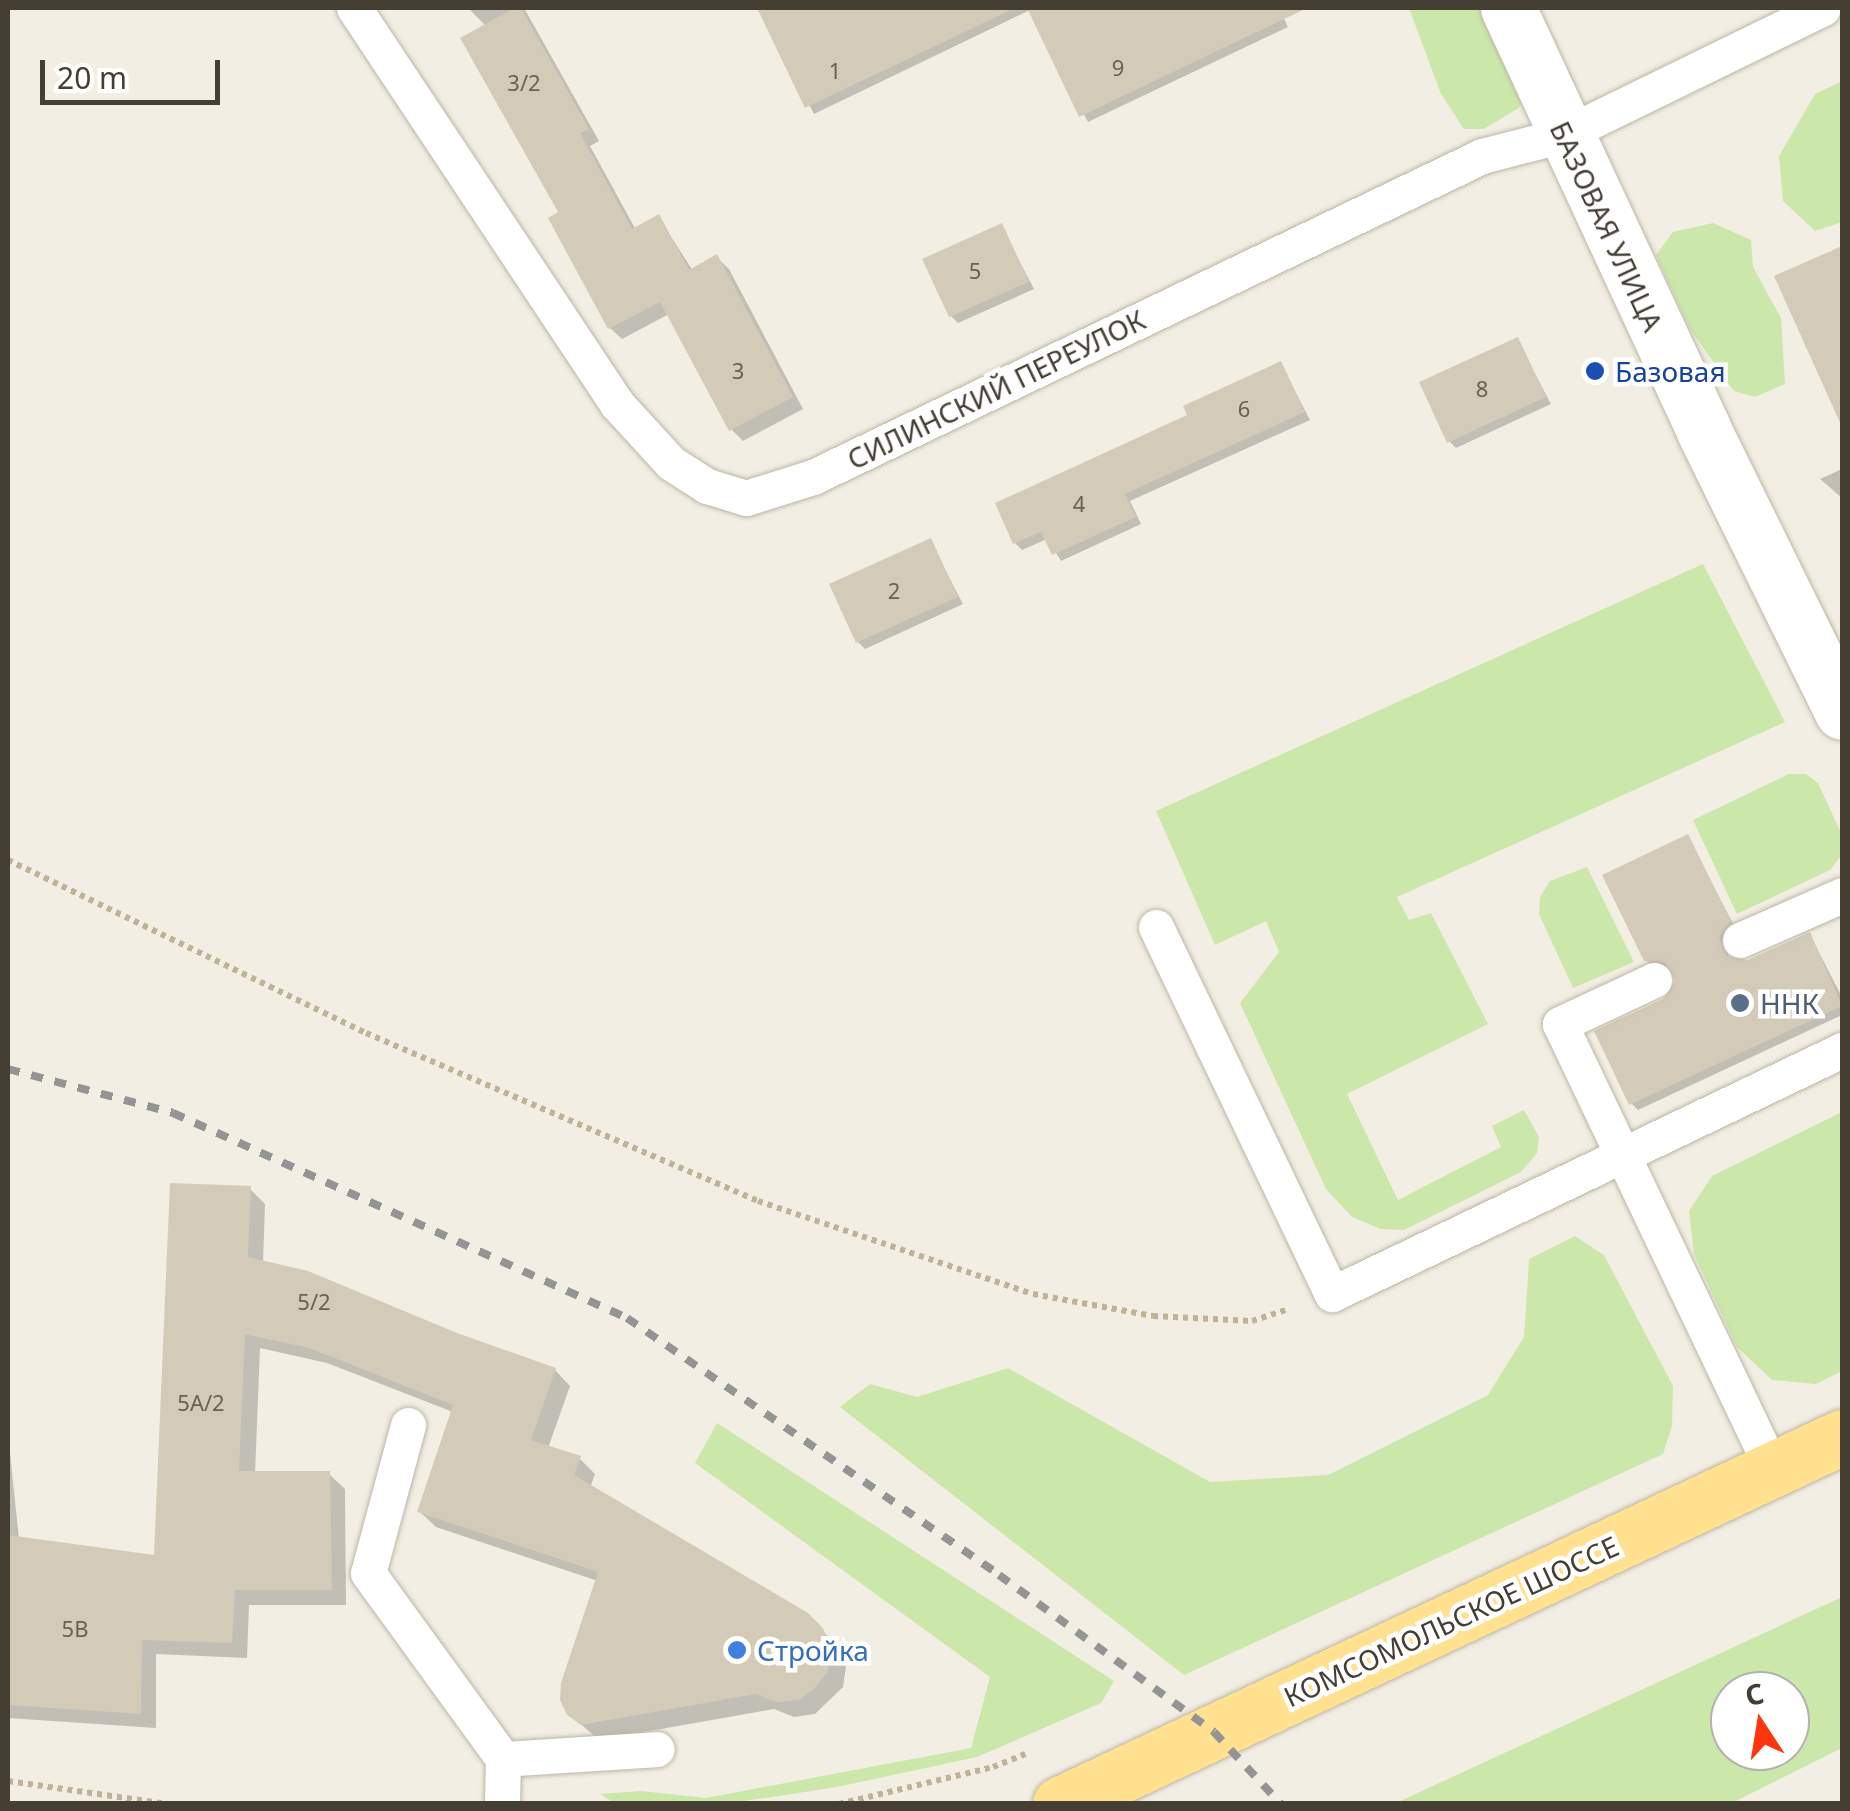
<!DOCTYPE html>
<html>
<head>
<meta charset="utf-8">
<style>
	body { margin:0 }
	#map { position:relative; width:1850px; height:1811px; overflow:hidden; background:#f2eee3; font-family:"Noto Sans",sans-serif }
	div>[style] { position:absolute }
	.green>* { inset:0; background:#cbe8aa }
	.shadow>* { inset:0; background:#0003 }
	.building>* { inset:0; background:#d4cab8 }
	.path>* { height:6px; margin-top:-3px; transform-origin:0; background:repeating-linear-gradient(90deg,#c0b297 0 5px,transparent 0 10px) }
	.roads { filter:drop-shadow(0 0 2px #beb6a6) drop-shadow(0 0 2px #beb6a6) }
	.lane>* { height:35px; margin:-17.5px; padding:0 17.5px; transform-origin:17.5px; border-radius:17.5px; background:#fff }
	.street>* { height:55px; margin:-27.5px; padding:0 27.5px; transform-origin:27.5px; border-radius:27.5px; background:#fff }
	.primary>* { height:55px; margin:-27.5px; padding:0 27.5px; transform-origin:27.5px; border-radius:27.5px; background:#ffe18f }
	.rail>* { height:8px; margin-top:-4px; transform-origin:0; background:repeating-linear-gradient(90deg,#949494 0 12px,transparent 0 24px) }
	.dots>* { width:28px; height:28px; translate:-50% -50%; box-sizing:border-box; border:5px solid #fff; border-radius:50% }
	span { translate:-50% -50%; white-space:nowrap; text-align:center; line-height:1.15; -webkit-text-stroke:9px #fff; paint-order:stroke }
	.number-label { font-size:22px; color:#686154 }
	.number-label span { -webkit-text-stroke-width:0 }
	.street-label { font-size:28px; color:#443e33 }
	.transit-label { font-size:28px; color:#164399 }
	.left { translate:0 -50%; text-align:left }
	.service-label { font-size:28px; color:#4e5e75 }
	.shop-label { font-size:28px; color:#366cbe }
	.frame { position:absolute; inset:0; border:10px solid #443e33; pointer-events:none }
	.north { position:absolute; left:1710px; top:1671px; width:100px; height:100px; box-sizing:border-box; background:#fff; border:2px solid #b4b2ad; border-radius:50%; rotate:348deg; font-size:28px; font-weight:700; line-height:40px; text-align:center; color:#443e33 }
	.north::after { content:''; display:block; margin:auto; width:35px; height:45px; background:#ff360d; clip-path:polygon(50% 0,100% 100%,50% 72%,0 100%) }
	.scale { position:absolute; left:40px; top:60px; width:180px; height:45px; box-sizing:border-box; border:5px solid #443e33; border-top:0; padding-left:12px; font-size:30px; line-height:35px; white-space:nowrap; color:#443e33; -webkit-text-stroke:8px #fff; paint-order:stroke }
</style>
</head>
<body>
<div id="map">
	<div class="green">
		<div style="clip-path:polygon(1409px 8px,1483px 8px,1526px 90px,1519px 108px,1484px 129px,1464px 129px,1441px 94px)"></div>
		<div style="clip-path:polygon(1842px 81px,1842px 222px,1815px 231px,1783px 201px,1779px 156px,1815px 94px)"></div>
		<div style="clip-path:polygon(1713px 223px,1751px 240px,1753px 267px,1781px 318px,1785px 384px,1755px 397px,1734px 391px,1690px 329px,1656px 255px,1673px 232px)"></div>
		<div style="clip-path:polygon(1703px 564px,1785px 722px,1397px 897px,1409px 920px,1431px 913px,1488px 1024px,1347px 1094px,1398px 1200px,1501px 1147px,1492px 1126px,1524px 1110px,1539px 1137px,1537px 1153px,1521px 1172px,1404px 1230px,1381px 1229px,1352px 1217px,1326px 1189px,1240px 1003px,1279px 952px,1266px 921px,1215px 945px,1156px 811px)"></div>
		<div style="clip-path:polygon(1789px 774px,1806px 774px,1818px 783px,1842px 835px,1841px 856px,1830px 870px,1737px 914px,1693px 820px)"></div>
		<div style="clip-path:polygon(1587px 867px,1634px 962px,1573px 988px,1539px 914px,1540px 897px,1550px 881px)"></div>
		<div style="clip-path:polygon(1842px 1112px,1842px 1371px,1816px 1384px,1772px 1380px,1737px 1347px,1694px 1254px,1689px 1211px,1712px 1176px)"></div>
		<div style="clip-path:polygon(1575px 1236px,1604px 1255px,1673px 1386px,1672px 1426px,1663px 1454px,1184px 1675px,840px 1407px,870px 1384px,917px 1397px,1008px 1368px,1210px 1482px,1328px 1475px,1488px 1395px,1524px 1337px,1529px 1259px)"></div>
		<div style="clip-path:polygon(717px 1423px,1114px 1681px,1101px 1703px,977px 1757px,837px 1787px,725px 1804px,614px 1803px,600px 1794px,641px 1791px,706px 1798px,971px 1748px,990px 1677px,695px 1463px)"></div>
		<div style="clip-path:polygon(evenodd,1842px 1597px,1842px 1748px,1732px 1803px,1396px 1803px,1842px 1597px,1730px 1691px,1790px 1691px,1790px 1751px,1730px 1751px,1730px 1691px)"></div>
	</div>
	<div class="shadow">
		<div style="clip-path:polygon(468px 8px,524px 8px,599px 141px,590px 146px,636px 230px,659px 218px,693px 271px,717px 258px,729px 269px,803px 409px,743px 441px,731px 429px,669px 314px,622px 339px,610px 328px,486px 26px)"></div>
		<div style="clip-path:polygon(760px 8px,1279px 8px,1288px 27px,1088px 122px,1030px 10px,814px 114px)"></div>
		<div style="clip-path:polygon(1001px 226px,1034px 289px,958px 323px,951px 316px)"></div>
		<div style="clip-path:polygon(1842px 248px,1842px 421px,1777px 278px)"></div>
		<div style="clip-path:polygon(1517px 340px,1551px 404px,1456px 448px,1449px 441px)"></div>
		<div style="clip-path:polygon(1281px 364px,1310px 420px,1130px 501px,1141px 524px,1061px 561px,1047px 539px,1022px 550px,1015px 543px,1190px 417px)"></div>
		<div style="clip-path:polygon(1842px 469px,1842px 498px,1820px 479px)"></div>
		<div style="clip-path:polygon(930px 541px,963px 604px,865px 649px,858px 642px)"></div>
		<div style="clip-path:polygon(1687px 837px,1736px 929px,1725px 945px,1730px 960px,1748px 962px,1810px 935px,1842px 997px,1842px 1015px,1638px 1110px,1631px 1103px,1665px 1001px,1678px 981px,1671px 968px,1654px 967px,1646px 960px)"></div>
		<div style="clip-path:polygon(250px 1189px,265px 1204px,263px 1263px,555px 1370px,570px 1386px,548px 1448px,579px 1458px,595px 1474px,590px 1488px,806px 1615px,838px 1646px,846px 1666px,843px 1687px,815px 1714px,794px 1717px,774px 1709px,599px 1740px,569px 1714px,598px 1581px,436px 1527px,420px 1512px,453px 1412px,327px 1363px,260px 1348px,255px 1474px,329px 1474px,345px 1489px,346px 1605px,249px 1605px,247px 1658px,156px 1654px,156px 1728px,8px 1718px,8px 1433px,19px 1539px,157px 1558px)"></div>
	</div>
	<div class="building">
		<div style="clip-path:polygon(514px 8px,521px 8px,589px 129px,580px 133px,632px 229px,659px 214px,689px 270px,717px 254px,793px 397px,729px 431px,660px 302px,608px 329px,548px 218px,558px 212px,460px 38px)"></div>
		<div style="clip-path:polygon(757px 8px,1015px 8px,805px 108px)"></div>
		<div style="clip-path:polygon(1027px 8px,1307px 8px,1079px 117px)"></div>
		<div style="clip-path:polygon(1002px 223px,1029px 282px,949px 317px,922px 259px)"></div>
		<div style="clip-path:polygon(1842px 246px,1842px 427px,1774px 276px)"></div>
		<div style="clip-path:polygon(1518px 337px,1546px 397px,1447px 443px,1419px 382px)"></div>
		<div style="clip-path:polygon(1281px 361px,1305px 412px,1125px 494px,1136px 517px,1052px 555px,1041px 532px,1013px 544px,995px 503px,1187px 415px,1183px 406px)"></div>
		<div style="clip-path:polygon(931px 538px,958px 597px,856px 643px,829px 584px)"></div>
		<div style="clip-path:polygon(1688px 834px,1731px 921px,1719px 937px,1727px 956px,1748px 960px,1810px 932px,1842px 1006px,1629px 1105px,1594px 1031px,1663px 999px,1675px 981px,1665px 962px,1644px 961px,1602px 875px)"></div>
		<div style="clip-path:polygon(170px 1183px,251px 1186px,248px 1257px,308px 1271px,457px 1333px,556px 1368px,531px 1440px,581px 1456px,574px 1475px,808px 1613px,823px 1628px,831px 1649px,828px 1671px,815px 1688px,799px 1700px,776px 1702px,756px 1694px,581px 1725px,567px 1715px,560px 1700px,561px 1683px,598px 1572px,417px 1512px,453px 1405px,309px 1348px,245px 1334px,239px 1471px,330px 1471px,332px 1590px,235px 1590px,232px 1643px,142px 1640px,141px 1714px,8px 1705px,8px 1535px,154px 1555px)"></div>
	</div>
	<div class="path">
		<div style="left:8px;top:860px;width:398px;rotate:25.8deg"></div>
		<div style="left:366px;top:1033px;width:426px;rotate:23.2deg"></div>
		<div style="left:758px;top:1201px;width:290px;rotate:18.7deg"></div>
		<div style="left:1033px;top:1294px;width:122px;rotate:10.4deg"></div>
		<div style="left:1153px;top:1316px;width:99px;rotate:2.9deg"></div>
		<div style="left:1252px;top:1321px;width:38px;rotate:-18deg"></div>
		<div style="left:8px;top:1781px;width:161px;rotate:8.2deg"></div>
		<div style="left:839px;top:1804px;width:158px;rotate:-13.5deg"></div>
		<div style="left:993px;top:1767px;width:35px;rotate:-22deg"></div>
	</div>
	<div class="roads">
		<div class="lane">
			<div style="left:354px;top:8px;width:475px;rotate:56.4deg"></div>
			<div style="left:617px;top:404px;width:80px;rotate:47.5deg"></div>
			<div style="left:671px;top:463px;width:43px;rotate:32.6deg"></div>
			<div style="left:707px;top:486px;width:41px;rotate:17.1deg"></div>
			<div style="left:746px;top:498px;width:70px;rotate:-17.4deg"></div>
			<div style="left:813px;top:477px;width:742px;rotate:-25.63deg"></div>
			<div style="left:1482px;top:156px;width:84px;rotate:-14.5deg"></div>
			<div style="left:1563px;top:135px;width:289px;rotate:-26deg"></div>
			<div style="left:1156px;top:927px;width:407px;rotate:64.4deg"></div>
			<div style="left:1332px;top:1294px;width:565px;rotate:-25.57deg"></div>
			<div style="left:1740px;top:940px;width:111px;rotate:-23.8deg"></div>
			<div style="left:1654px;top:980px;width:104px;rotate:154.9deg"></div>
			<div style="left:1560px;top:1024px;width:494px;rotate:64.5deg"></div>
			<div style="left:408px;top:1425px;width:153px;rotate:105.1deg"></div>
			<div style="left:368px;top:1573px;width:230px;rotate:54deg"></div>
			<div style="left:503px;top:1759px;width:45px;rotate:91.3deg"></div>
			<div style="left:503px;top:1759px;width:154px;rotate:-3.7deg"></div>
		</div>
		<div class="street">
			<div style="left:1508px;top:8px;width:466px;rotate:65.1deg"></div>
			<div style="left:1704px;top:431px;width:313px;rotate:63.8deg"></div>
		</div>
		<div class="primary">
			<div style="left:1060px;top:1804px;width:864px;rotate:-25.14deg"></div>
		</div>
	</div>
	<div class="rail">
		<div style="left:8px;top:1069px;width:171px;rotate:14.9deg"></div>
		<div style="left:173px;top:1113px;width:498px;rotate:24.3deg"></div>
		<div style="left:627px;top:1318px;width:452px;rotate:34.6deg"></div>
		<div style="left:999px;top:1575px;width:266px;rotate:36.1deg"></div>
		<div style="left:1214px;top:1732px;width:98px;rotate:47.1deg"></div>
	</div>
	<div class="dots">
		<div style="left:1595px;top:371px;background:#1a4fb4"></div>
		<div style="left:1740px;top:1003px;background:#5c6f8a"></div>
		<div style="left:737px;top:1650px;background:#3f7fe0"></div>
	</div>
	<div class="number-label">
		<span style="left:1118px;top:68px">9</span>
		<span style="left:835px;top:71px">1</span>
		<span style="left:524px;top:83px">3/2</span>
		<span style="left:975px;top:271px">5</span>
		<span style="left:738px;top:371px">3</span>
		<span style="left:1482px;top:389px">8</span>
		<span style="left:1244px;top:409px">6</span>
		<span style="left:1079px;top:504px">4</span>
		<span style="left:894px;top:591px">2</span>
		<span style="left:314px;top:1302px">5/2</span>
		<span style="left:201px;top:1403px">5А/2</span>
		<span style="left:75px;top:1629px">5В</span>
	</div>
	<div class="street-label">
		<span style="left:1607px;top:226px;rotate:65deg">БАЗОВАЯ УЛИЦА</span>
		<span style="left:996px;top:389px;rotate:-26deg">СИЛИНСКИЙ ПЕРЕУЛОК</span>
		<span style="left:1451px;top:1621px;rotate:-25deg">КОМСОМОЛЬСКОЕ ШОССЕ</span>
	</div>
	<div class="transit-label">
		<span class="left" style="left:1615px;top:371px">Базовая</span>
	</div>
	<div class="service-label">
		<span class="left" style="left:1760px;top:1003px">ННК</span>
	</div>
	<div class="shop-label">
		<span class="left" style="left:757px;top:1650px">Стройка</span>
	</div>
	<div class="frame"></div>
	<div class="north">С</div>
	<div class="scale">20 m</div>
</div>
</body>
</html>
